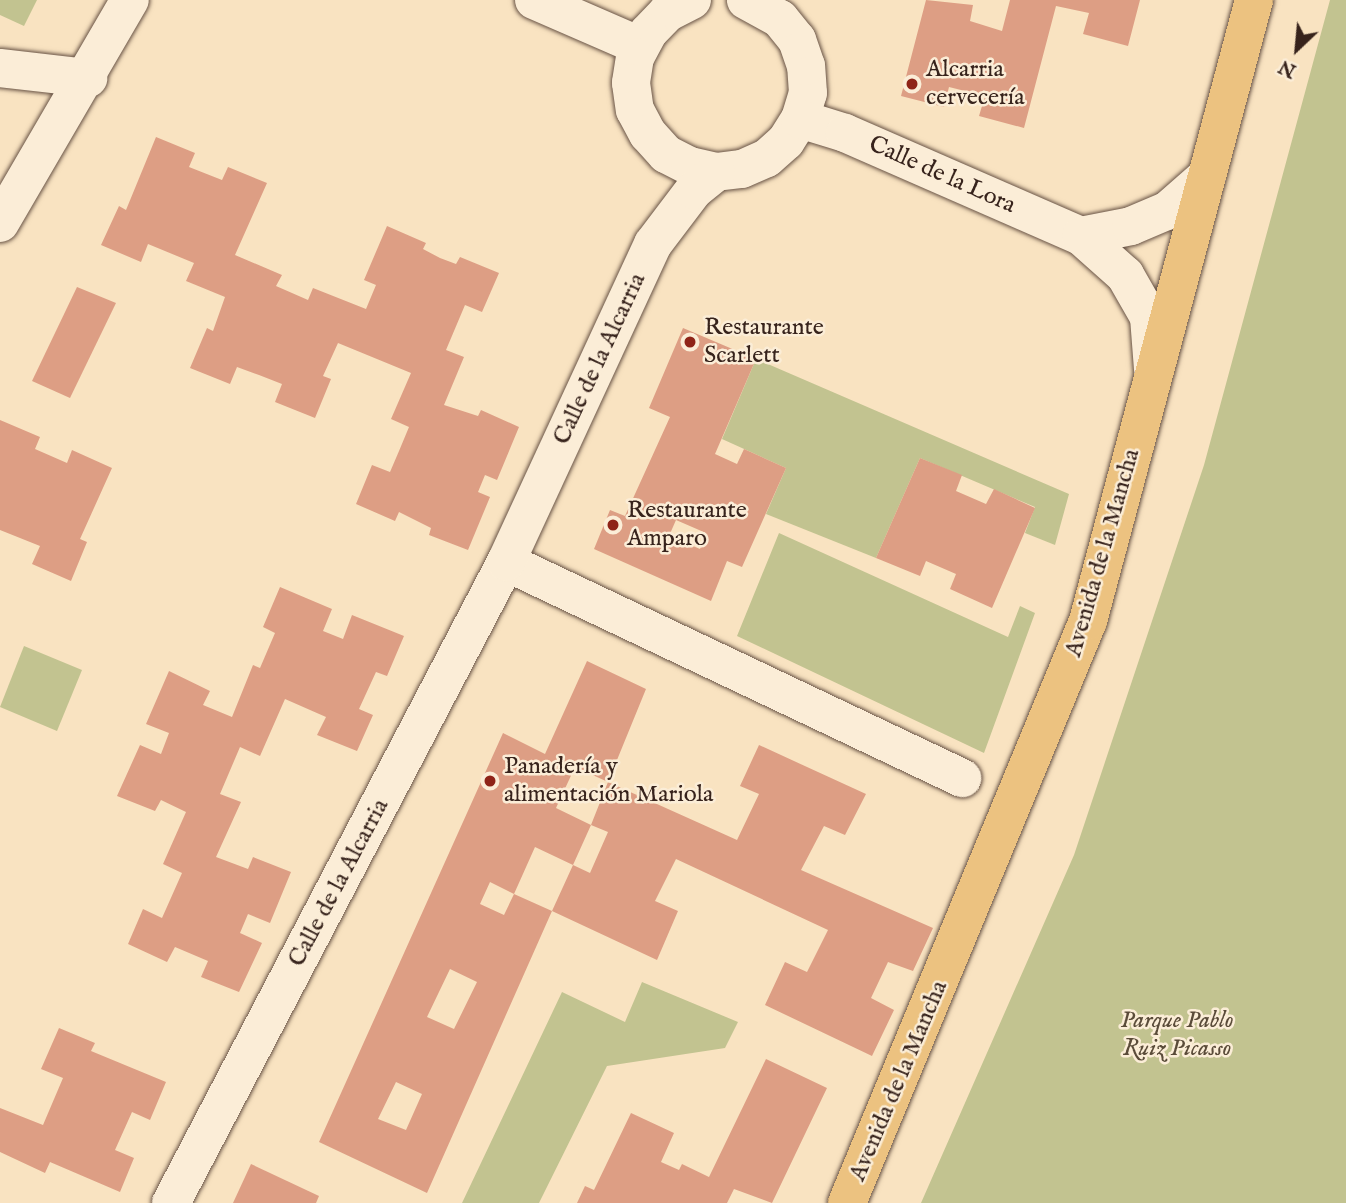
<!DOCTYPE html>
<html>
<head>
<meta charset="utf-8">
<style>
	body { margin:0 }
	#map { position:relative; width:1346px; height:1203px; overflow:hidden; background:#f9e3c1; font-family:"IM FELL English",serif }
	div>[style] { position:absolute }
	.green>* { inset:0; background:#c2c390 }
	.building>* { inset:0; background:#dd9e84 }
	.roads { filter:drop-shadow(0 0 2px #685345) drop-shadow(0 0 2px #685345) }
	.minor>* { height:38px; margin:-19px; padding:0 19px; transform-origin:19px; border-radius:19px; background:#fbedd7 }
	.major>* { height:38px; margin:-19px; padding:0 19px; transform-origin:19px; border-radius:19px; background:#ecc280 }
	.dots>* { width:19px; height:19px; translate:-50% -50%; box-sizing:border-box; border:4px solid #fbedd7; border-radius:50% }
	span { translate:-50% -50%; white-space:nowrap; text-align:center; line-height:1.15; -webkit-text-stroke:5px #fbedd7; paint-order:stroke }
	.poi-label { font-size:24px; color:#37231c }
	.left { translate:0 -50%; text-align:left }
	.street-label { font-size:24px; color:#37231c }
	.park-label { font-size:24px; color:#5a4b39; font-style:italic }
	.north { position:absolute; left:1262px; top:14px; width:70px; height:70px; -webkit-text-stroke:5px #fbedd7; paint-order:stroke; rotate:206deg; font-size:19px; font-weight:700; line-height:28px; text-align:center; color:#37231c }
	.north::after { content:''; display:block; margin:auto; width:24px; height:32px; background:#37231c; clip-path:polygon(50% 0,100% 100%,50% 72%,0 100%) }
</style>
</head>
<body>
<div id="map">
	<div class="green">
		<div style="clip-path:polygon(0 0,37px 0,24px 26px,0 15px)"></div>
		<div style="clip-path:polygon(1330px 0,1346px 0,1346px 1203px,921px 1203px,1074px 855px,1204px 465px)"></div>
		<div style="clip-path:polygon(756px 359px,1069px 494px,1055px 545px,1025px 533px,1035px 507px,920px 458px,876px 558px,766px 514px,786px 468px,722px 439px)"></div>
		<div style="clip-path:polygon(779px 533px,1008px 637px,1020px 606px,1035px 613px,984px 753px,737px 636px)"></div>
		<div style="clip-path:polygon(24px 646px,82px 670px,57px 731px,0 707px)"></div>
		<div style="clip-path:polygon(642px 982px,738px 1022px,725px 1048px,607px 1066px,539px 1203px,462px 1203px,562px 992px,625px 1022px)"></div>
	</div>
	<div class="building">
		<div style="clip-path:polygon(926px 0,973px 5px,970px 21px,1002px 31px,1010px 0,1140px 0,1128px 46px,1083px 34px,1089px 13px,1056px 6px,1024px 128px,979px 116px,985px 96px,949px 87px,944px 107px,901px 96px)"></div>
		<div style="clip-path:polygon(156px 137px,195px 153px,189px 167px,222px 180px,228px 167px,267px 183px,235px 255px,282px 275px,276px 286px,308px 300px,313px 288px,366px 309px,376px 285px,364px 280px,387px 226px,426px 243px,423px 249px,440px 258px,456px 264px,460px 257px,499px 273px,482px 312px,465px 305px,446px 350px,464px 357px,444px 405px,478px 416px,481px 410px,519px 427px,497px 480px,485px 475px,478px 492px,490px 497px,468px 550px,429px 535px,431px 528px,399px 512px,395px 521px,356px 504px,372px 465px,390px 472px,399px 451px,409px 427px,391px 419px,411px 373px,338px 343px,323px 376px,331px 379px,315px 418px,275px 402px,282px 384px,259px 375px,237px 367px,230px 384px,190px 368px,207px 328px,213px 331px,225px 297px,186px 281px,194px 263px,148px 244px,141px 262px,101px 245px,119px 206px,126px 210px)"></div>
		<div style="clip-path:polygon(77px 287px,116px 303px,70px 398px,32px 381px)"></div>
		<div style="clip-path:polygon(evenodd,683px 328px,756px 359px,715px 454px,737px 464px,744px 449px,786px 468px,742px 567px,727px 561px,711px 601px,594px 549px,610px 510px,625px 516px,670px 417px,649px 408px,683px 328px,676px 520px,706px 533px,700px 549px,669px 536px,676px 520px)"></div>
		<div style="clip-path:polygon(0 420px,40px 437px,35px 449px,67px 463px,72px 450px,112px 468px,80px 539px,87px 542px,71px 581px,32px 564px,40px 546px,0 530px)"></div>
		<div style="clip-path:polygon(920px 458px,962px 475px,956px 491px,986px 504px,994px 489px,1035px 508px,992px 608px,950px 589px,956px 574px,926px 561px,920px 576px,876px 558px)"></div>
		<div style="clip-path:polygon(280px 587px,332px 609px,323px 631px,343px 639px,352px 615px,404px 636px,387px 676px,376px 672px,359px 709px,373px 715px,357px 751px,317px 735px,326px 717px,285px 699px,260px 756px,240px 747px,220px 794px,241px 802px,216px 857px,248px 869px,253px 857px,291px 872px,270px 923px,248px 914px,240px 933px,262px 943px,239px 992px,201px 977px,208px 961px,175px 947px,167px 962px,128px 944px,143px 909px,162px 918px,182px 873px,163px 864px,186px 812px,161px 800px,155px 811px,117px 796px,140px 745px,161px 754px,169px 733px,146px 724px,169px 671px,210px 691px,203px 705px,232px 717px,253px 665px,260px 668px,275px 633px,263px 627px)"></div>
		<div style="clip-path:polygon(evenodd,587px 661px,646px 689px,608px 782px,575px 767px,556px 808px,591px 825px,608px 782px,737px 840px,759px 794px,740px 786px,759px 745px,866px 794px,845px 835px,824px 826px,801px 870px,933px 928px,913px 971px,888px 962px,871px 998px,894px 1010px,872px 1056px,765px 1005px,785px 962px,807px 972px,828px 930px,676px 859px,655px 901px,678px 911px,657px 960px,552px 911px,573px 865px,590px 873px,608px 832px,591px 825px,573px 865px,535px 847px,514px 894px,490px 882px,480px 904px,504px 915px,514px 894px,552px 911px,427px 1193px,319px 1142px,503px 733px,545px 754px,587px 661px,450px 969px,477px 982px,454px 1029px,427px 1017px,450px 969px,587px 661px,396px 1082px,422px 1094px,406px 1130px,378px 1119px,396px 1082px)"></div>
		<div style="clip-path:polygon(59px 1028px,95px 1043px,91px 1051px,166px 1082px,150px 1120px,132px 1112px,115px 1150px,134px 1158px,120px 1192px,50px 1162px,45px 1173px,0 1152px,0 1108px,43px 1125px,63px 1078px,41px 1069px)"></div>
		<div style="clip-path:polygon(766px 1059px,827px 1088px,772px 1203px,734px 1189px,727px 1203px,577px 1203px,585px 1186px,594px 1190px,631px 1113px,674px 1133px,661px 1162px,679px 1170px,682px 1164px,709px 1177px)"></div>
		<div style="clip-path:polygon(251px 1164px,319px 1196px,316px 1203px,233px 1203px)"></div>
	</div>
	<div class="roads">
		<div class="minor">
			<div style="left:534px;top:0;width:116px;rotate:23.5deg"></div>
			<div style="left:692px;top:0;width:28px;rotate:153deg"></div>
			<div style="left:667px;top:13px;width:28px;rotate:134deg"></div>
			<div style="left:648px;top:33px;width:27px;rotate:118deg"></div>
			<div style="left:635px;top:57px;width:26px;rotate:99deg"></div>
			<div style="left:631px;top:83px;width:27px;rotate:82deg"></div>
			<div style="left:635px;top:110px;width:27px;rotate:62deg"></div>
			<div style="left:648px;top:134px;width:27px;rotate:48deg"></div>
			<div style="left:666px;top:154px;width:27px;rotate:27deg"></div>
			<div style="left:690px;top:166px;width:27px;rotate:13deg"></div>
			<div style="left:716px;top:172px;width:26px;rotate:-7deg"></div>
			<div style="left:742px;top:169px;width:27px;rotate:-24deg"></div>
			<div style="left:767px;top:158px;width:25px;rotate:-42deg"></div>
			<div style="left:786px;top:141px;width:26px;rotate:-58deg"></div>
			<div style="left:800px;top:119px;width:27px;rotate:-73deg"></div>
			<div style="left:808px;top:93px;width:27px;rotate:-94deg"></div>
			<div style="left:806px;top:66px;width:28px;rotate:-109deg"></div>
			<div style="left:797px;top:40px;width:27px;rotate:-129deg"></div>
			<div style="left:780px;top:19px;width:39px;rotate:-151deg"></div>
			<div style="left:0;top:68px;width:89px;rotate:6.5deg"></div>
			<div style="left:800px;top:119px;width:47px;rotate:17.3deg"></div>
			<div style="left:845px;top:133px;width:257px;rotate:23.6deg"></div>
			<div style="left:1081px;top:236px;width:59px;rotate:41.6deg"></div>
			<div style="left:1125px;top:275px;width:48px;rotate:60.3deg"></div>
			<div style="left:1149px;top:317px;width:52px;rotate:85.6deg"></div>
			<div style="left:0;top:223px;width:258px;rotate:-59.8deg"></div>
			<div style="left:1081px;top:236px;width:51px;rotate:-11.3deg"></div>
			<div style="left:1131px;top:226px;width:39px;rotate:-23deg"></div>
			<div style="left:1167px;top:211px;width:53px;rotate:-41.2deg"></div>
			<div style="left:506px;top:562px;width:505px;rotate:25.35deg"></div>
			<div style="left:171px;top:1203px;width:723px;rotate:-62.41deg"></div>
			<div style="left:506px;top:562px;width:350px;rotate:-65.2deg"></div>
			<div style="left:653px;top:244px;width:68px;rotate:-52.8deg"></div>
			<div style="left:694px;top:190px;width:28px;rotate:-39deg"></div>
		</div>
		<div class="major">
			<div style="left:847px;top:1203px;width:630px;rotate:-67.51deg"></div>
			<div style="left:1088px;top:621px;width:643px;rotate:-75.03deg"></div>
		</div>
	</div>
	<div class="dots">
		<div style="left:912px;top:84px;background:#8f2418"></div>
		<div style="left:690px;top:342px;background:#8f2418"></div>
		<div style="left:613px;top:525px;background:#8f2418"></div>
		<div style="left:490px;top:781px;background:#8f2418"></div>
	</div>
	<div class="poi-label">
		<span class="left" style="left:926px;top:84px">Alcarria<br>cervecería</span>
		<span class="left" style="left:704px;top:342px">Restaurante<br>Scarlett</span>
		<span class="left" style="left:627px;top:525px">Restaurante<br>Amparo</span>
		<span class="left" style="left:504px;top:781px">Panadería y<br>alimentación Mariola</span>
	</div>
	<div class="street-label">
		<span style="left:942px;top:175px;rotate:24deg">Calle de la Lora</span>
		<span style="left:600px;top:359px;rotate:-65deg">Calle de la Alcarria</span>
		<span style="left:1103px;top:553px;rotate:-74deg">Avenida de la Mancha</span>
		<span style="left:339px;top:883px;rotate:-62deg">Calle de la Alcarria</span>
		<span style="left:899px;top:1081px;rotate:-67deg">Avenida de la Mancha</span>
	</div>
	<div class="park-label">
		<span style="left:1177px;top:1035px">Parque Pablo<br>Ruiz Picasso</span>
	</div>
	<div class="north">N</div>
</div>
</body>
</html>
